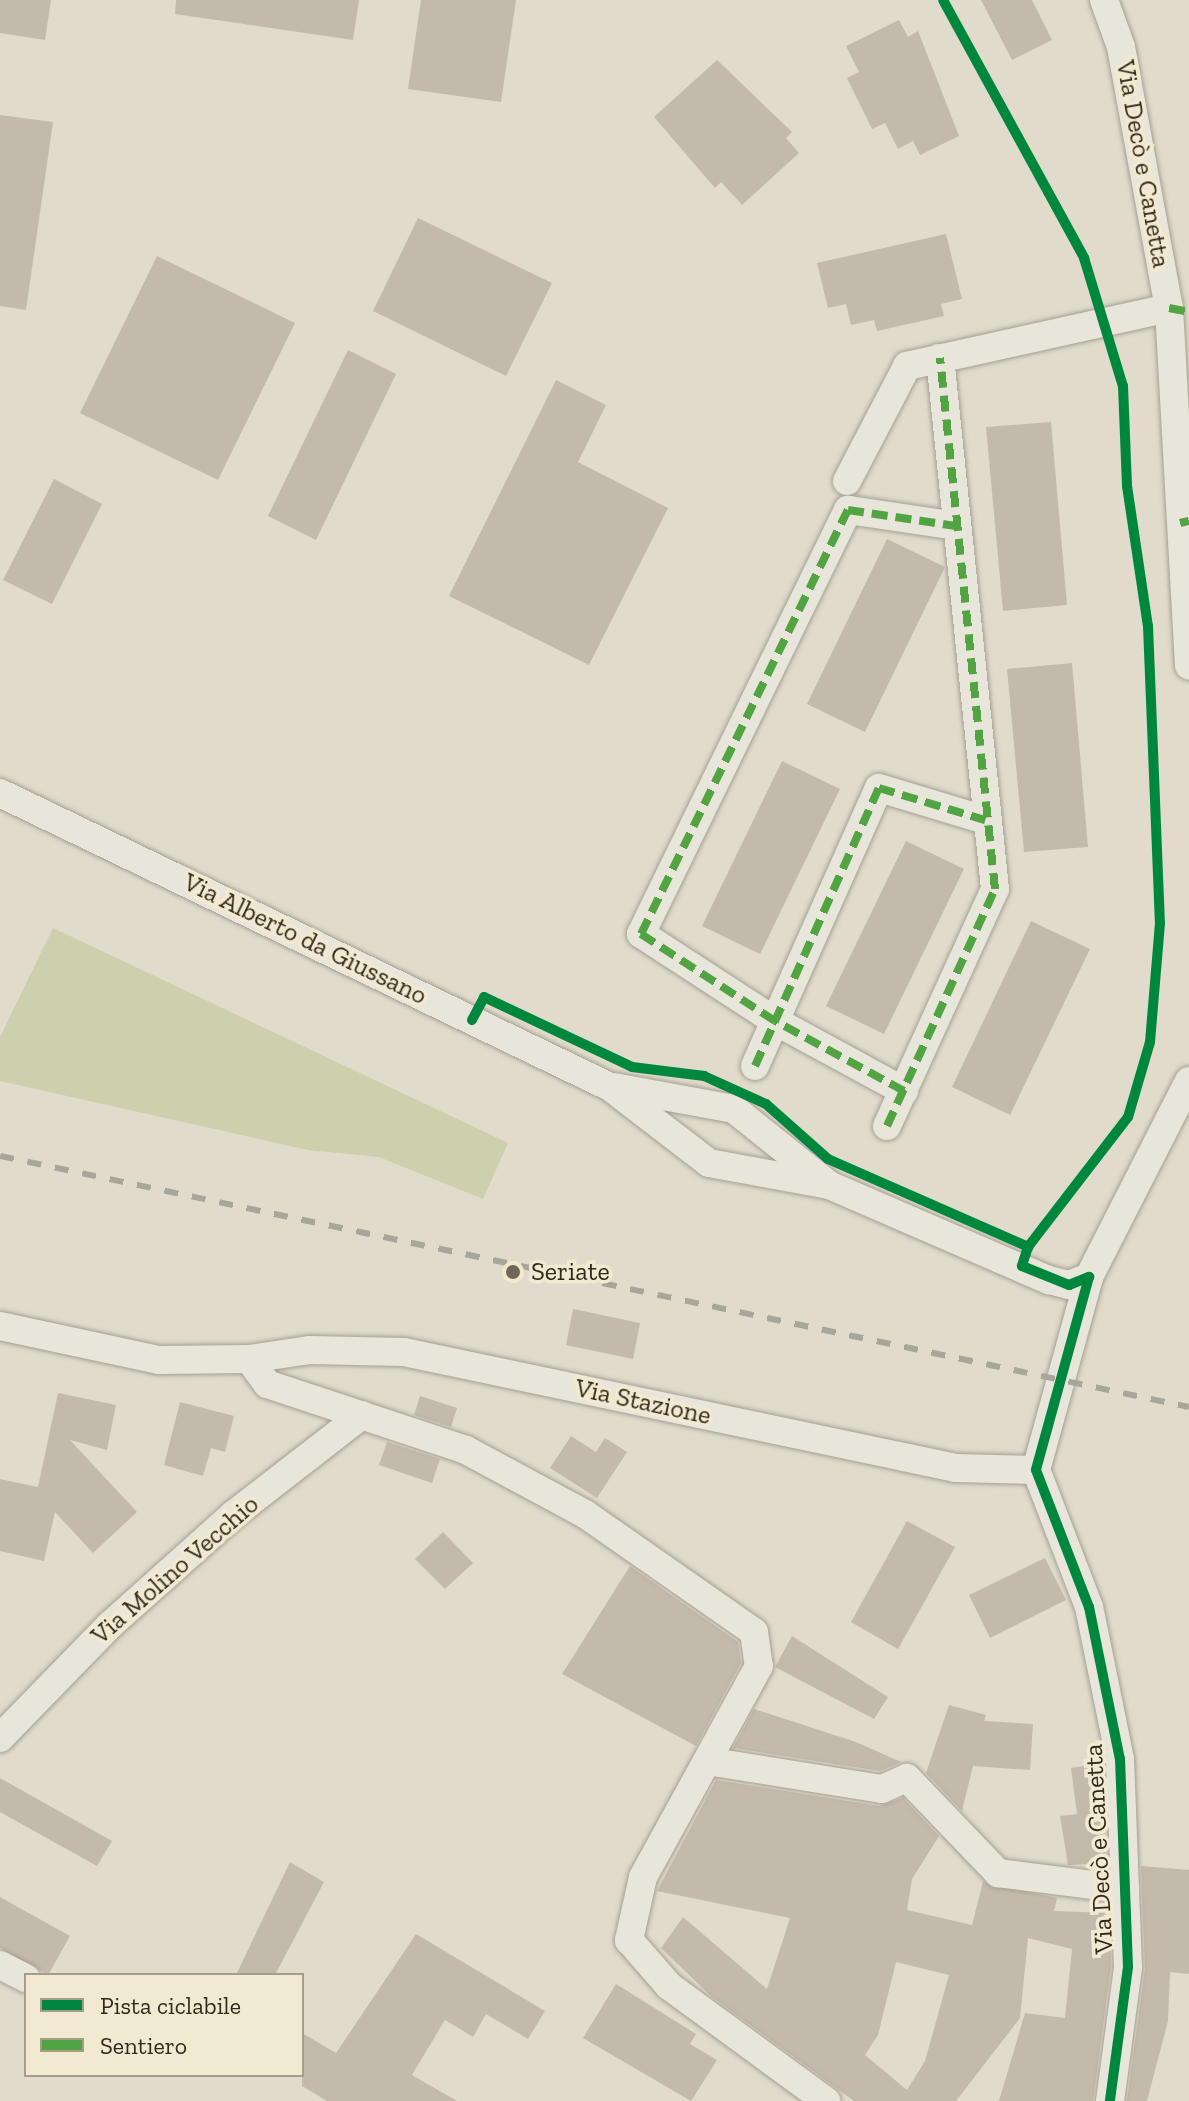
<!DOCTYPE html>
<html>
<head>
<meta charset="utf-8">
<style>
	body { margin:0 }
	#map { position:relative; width:1189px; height:2101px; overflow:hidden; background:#e0dbca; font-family:"Zilla Slab",serif }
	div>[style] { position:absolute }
	.green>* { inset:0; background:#cdcfad }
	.building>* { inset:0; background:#c4baab }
	.roads { filter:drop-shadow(0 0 2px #a5a094) drop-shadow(0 0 2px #a5a094) }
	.minor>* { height:28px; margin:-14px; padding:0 14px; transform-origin:14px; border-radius:14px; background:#e8e5db }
	.rail>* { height:6px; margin-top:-3px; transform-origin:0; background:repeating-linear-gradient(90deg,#a8a59b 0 14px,transparent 0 28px) }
	.quiet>* { height:8px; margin-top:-4px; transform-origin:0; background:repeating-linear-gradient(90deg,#52a341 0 16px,transparent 0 24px) }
	.cycleway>* { height:10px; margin:-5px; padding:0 5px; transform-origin:5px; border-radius:5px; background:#00873e }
	.dots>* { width:22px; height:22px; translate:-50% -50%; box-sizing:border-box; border:4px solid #f2ead0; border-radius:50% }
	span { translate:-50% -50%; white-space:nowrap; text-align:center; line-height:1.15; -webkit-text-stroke:7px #f2ead0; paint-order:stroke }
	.street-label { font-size:26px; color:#32291d }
	.poi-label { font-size:26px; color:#32291d }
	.left { translate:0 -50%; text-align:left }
	.legend { position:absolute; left:24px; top:1973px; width:280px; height:104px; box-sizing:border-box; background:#f2ead0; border:2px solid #a59d88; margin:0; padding:10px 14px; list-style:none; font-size:24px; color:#32291d }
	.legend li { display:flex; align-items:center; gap:16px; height:40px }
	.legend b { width:40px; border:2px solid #a59d88 }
</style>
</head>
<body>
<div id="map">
	<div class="green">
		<div style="clip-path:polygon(53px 928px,508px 1143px,483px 1199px,379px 1157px,308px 1150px,0 1081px,0 1037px)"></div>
	</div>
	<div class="building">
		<div style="clip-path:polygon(0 0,51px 0,45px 40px,0 33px)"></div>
		<div style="clip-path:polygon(176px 0,359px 0,353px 40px,175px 14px)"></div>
		<div style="clip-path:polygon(421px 0,516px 0,501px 102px,408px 89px)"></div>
		<div style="clip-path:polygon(981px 0,1032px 0,1052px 40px,1012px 60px)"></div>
		<div style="clip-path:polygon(899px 20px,908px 37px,918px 31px,959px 136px,920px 155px,913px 141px,898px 149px,885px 123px,872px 129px,847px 78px,859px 72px,846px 46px)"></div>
		<div style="clip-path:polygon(717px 60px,792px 132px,786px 138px,799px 153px,742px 205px,721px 182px,715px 188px,654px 117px)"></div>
		<div style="clip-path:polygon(0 115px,53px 122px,26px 310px,0 306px)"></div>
		<div style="clip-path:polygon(418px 218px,552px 283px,506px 376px,373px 311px)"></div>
		<div style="clip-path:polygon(946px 234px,962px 299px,941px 304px,944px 316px,877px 331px,874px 320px,851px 325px,846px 304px,828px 308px,817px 263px)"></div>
		<div style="clip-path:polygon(157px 256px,295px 323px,218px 480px,80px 413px)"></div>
		<div style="clip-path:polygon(348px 350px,396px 374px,316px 540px,268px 516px)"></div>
		<div style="clip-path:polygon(556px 380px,606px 405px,578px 462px,668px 508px,589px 665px,449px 596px)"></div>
		<div style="clip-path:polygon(1051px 422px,1067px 605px,1003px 611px,986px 427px)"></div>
		<div style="clip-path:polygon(54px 479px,102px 504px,52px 604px,3px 580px)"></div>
		<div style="clip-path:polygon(887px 539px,945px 567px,865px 732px,807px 704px)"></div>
		<div style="clip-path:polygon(1072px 663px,1088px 847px,1024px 852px,1007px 669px)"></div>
		<div style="clip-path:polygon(782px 761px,840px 789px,760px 954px,702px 926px)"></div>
		<div style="clip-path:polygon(906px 841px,964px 869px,884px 1034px,826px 1006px)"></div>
		<div style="clip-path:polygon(1031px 921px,1090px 949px,1010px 1115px,952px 1087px)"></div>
		<div style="clip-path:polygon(573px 1309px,640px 1323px,633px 1359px,566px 1345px)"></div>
		<div style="clip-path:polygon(58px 1393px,116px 1405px,107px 1450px,70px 1440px,137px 1512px,93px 1553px,55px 1512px,44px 1561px,0 1551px,0 1479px,38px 1487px)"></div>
		<div style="clip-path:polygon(420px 1396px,457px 1408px,451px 1427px,414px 1415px)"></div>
		<div style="clip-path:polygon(180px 1402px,234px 1416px,225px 1452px,211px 1448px,203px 1476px,164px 1465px)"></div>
		<div style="clip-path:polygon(571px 1436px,596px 1452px,605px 1438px,627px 1452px,597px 1498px,550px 1468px)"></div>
		<div style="clip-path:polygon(387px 1442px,440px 1459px,432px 1483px,379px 1465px)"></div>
		<div style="clip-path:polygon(907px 1521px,955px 1547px,898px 1649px,851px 1622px)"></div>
		<div style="clip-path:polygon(443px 1532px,473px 1563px,445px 1589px,415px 1559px)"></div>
		<div style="clip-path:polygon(1045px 1558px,1066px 1600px,990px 1638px,969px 1595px)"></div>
		<div style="clip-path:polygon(630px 1566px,738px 1642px,741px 1663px,696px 1746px,562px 1674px)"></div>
		<div style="clip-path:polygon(792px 1636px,888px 1697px,874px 1719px,775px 1667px)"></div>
		<div style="clip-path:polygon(949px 1705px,986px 1715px,984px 1721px,1033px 1724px,1030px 1770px,973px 1766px,962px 1811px,926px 1773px)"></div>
		<div style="clip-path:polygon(754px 1709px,856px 1742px,901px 1762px,880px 1771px,733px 1748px)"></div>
		<div style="clip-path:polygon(1091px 1765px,1107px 1863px,1068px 1865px,1060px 1816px,1077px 1814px,1071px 1768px)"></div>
		<div style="clip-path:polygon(0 1778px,112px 1841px,97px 1866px,0 1812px)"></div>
		<div style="clip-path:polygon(evenodd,716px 1780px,879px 1806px,903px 1798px,939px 1836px,912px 1879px,907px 1910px,972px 1925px,983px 1882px,1057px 1898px,1054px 1911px,1109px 1913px,1111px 1966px,1093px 2101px,999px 2101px,1025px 2013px,1065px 2018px,1072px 1949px,1028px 1938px,1020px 2018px,956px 2101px,854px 2101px,712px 1997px,661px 1948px,683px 1917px,767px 1989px,790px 1918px,657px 1891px,716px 1780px,896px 1962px,949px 1975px,925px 2061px,907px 2090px,865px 2055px,878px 2035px,896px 1962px)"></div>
		<div style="clip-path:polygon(290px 1862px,324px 1882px,275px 1975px,236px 1975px)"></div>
		<div style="clip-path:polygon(1141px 1866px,1189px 1870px,1189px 1974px,1170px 1972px,1168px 2021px,1147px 2101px,1127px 2101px,1145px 1969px)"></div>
		<div style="clip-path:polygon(0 1897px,70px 1936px,48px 1975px,0 1948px)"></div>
		<div style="clip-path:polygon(416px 1934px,545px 2011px,528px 2039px,486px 2014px,473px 2037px,445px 2020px,412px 2075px,457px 2101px,327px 2101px,302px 2086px,302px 2033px,336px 2053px)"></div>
		<div style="clip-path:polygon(616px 1984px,696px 2034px,690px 2044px,717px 2060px,691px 2101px,583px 2038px)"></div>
	</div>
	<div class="roads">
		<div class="minor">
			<div style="left:1104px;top:0;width:50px;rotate:70.1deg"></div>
			<div style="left:1121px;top:47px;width:265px;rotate:79.6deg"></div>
			<div style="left:1169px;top:308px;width:358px;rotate:86.8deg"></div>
			<div style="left:847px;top:481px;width:130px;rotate:-62.4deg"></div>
			<div style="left:907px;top:366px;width:268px;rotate:-12.5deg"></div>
			<div style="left:0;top:793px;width:677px;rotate:25.73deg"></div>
			<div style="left:610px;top:1087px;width:125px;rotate:37.5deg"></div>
			<div style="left:709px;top:1163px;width:122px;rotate:10.4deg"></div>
			<div style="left:829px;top:1185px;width:240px;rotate:23.4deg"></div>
			<div style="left:1049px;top:1280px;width:21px;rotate:14deg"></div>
			<div style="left:1069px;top:1285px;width:22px;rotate:-22deg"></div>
			<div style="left:755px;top:1066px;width:304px;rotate:-66deg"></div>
			<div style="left:879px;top:788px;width:111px;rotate:16.8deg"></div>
			<div style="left:614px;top:1087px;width:122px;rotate:10.4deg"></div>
			<div style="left:734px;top:1109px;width:122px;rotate:38.7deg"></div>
			<div style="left:904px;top:1091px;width:147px;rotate:-151.5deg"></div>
			<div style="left:775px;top:1021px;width:160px;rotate:-147deg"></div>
			<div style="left:641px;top:934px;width:472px;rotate:-64deg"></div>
			<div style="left:848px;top:510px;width:109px;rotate:8.4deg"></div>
			<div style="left:887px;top:1126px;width:260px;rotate:-65.5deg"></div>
			<div style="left:995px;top:889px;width:534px;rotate:-95.91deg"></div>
			<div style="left:0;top:1326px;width:163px;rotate:12.1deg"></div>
			<div style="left:159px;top:1360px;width:90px;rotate:-0.6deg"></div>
			<div style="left:249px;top:1359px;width:31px;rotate:54deg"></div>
			<div style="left:267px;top:1384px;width:210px;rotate:18.3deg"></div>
			<div style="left:466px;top:1450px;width:135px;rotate:28.3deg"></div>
			<div style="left:585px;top:1514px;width:206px;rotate:34.9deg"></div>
			<div style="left:754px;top:1632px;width:34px;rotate:82deg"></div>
			<div style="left:759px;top:1666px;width:241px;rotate:118.8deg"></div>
			<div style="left:643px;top:1877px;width:65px;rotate:102.5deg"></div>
			<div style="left:629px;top:1940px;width:61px;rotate:49deg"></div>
			<div style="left:669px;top:1986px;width:195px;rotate:36.2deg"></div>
			<div style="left:249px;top:1359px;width:62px;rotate:-8.4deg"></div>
			<div style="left:310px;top:1350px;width:94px;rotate:1.2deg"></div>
			<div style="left:404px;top:1352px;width:564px;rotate:11.87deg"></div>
			<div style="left:956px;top:1468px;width:80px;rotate:1.4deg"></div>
			<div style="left:0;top:1738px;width:158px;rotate:-45.8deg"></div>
			<div style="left:110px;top:1625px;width:165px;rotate:-41.8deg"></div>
			<div style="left:233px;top:1515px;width:163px;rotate:-37.8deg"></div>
			<div style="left:707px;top:1761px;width:177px;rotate:9.1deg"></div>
			<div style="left:882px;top:1789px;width:27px;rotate:-24deg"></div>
			<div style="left:907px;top:1778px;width:132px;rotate:46.2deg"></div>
			<div style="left:998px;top:1873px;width:128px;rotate:7.2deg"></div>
			<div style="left:0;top:1965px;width:29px;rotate:27deg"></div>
			<div style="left:1110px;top:2101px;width:135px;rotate:-82.3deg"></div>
			<div style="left:1128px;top:1967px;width:208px;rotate:-92.2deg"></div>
			<div style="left:1120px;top:1759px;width:155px;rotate:-101.5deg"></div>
			<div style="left:1089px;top:1607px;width:147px;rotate:-111.1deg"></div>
			<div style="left:1036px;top:1470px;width:200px;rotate:-74.6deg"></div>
			<div style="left:1089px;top:1277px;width:220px;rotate:-63deg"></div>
		</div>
	</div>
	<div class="rail">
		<div style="left:0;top:1156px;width:1215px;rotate:11.92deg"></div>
	</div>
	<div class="quiet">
		<div style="left:1169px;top:308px;width:20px;rotate:11deg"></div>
		<div style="left:1180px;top:523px;width:9px;rotate:-13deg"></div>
		<div style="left:755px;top:1066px;width:304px;rotate:-66deg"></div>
		<div style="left:879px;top:788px;width:111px;rotate:16.8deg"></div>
		<div style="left:904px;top:1091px;width:147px;rotate:-151.5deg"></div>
		<div style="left:775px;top:1021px;width:160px;rotate:-147deg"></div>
		<div style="left:641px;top:934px;width:472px;rotate:-64deg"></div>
		<div style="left:848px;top:510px;width:109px;rotate:8.4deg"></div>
		<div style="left:887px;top:1126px;width:260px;rotate:-65.5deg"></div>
		<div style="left:995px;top:889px;width:534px;rotate:-95.91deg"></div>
	</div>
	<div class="cycleway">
		<div style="left:943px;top:0;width:294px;rotate:61.3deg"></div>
		<div style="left:1084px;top:258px;width:134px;rotate:73.1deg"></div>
		<div style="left:1123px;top:386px;width:100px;rotate:87.7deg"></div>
		<div style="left:1127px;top:486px;width:142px;rotate:81.5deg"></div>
		<div style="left:1148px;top:626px;width:297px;rotate:87.7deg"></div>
		<div style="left:1160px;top:923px;width:119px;rotate:94.8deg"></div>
		<div style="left:1150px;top:1042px;width:78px;rotate:106.3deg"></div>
		<div style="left:1128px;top:1117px;width:164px;rotate:127.6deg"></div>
		<div style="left:1028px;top:1247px;width:20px;rotate:108deg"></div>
		<div style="left:1022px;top:1266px;width:51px;rotate:22deg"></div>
		<div style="left:1069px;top:1285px;width:22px;rotate:-22deg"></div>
		<div style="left:472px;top:1020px;width:26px;rotate:-62deg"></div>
		<div style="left:484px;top:997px;width:164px;rotate:25.3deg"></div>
		<div style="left:632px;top:1067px;width:73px;rotate:7.1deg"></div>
		<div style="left:704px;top:1076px;width:68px;rotate:24.3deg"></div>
		<div style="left:766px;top:1104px;width:83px;rotate:41.6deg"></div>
		<div style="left:828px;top:1159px;width:219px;rotate:23.7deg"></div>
		<div style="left:1089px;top:1277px;width:200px;rotate:105.4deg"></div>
		<div style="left:1036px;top:1470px;width:147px;rotate:68.9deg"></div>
		<div style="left:1089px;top:1607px;width:155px;rotate:78.5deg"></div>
		<div style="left:1120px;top:1759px;width:208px;rotate:87.8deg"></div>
		<div style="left:1128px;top:1967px;width:135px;rotate:97.7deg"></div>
	</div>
	<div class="dots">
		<div style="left:513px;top:1272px;background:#6f675a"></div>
	</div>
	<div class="street-label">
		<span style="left:1143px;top:164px;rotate:80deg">Via Decò e Canetta</span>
		<span style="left:305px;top:939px;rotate:26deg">Via Alberto da Giussano</span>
		<span style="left:643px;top:1402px;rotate:12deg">Via Stazione</span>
		<span style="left:175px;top:1570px;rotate:-41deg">Via Molino Vecchio</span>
		<span style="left:1099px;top:1849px;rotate:-93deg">Via Decò e Canetta</span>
	</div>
	<div class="poi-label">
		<span class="left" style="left:531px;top:1272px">Seriate</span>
	</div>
	<ul class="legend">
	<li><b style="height:10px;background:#00873e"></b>Pista ciclabile</li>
	<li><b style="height:10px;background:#52a341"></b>Sentiero</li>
	</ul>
</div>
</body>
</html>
